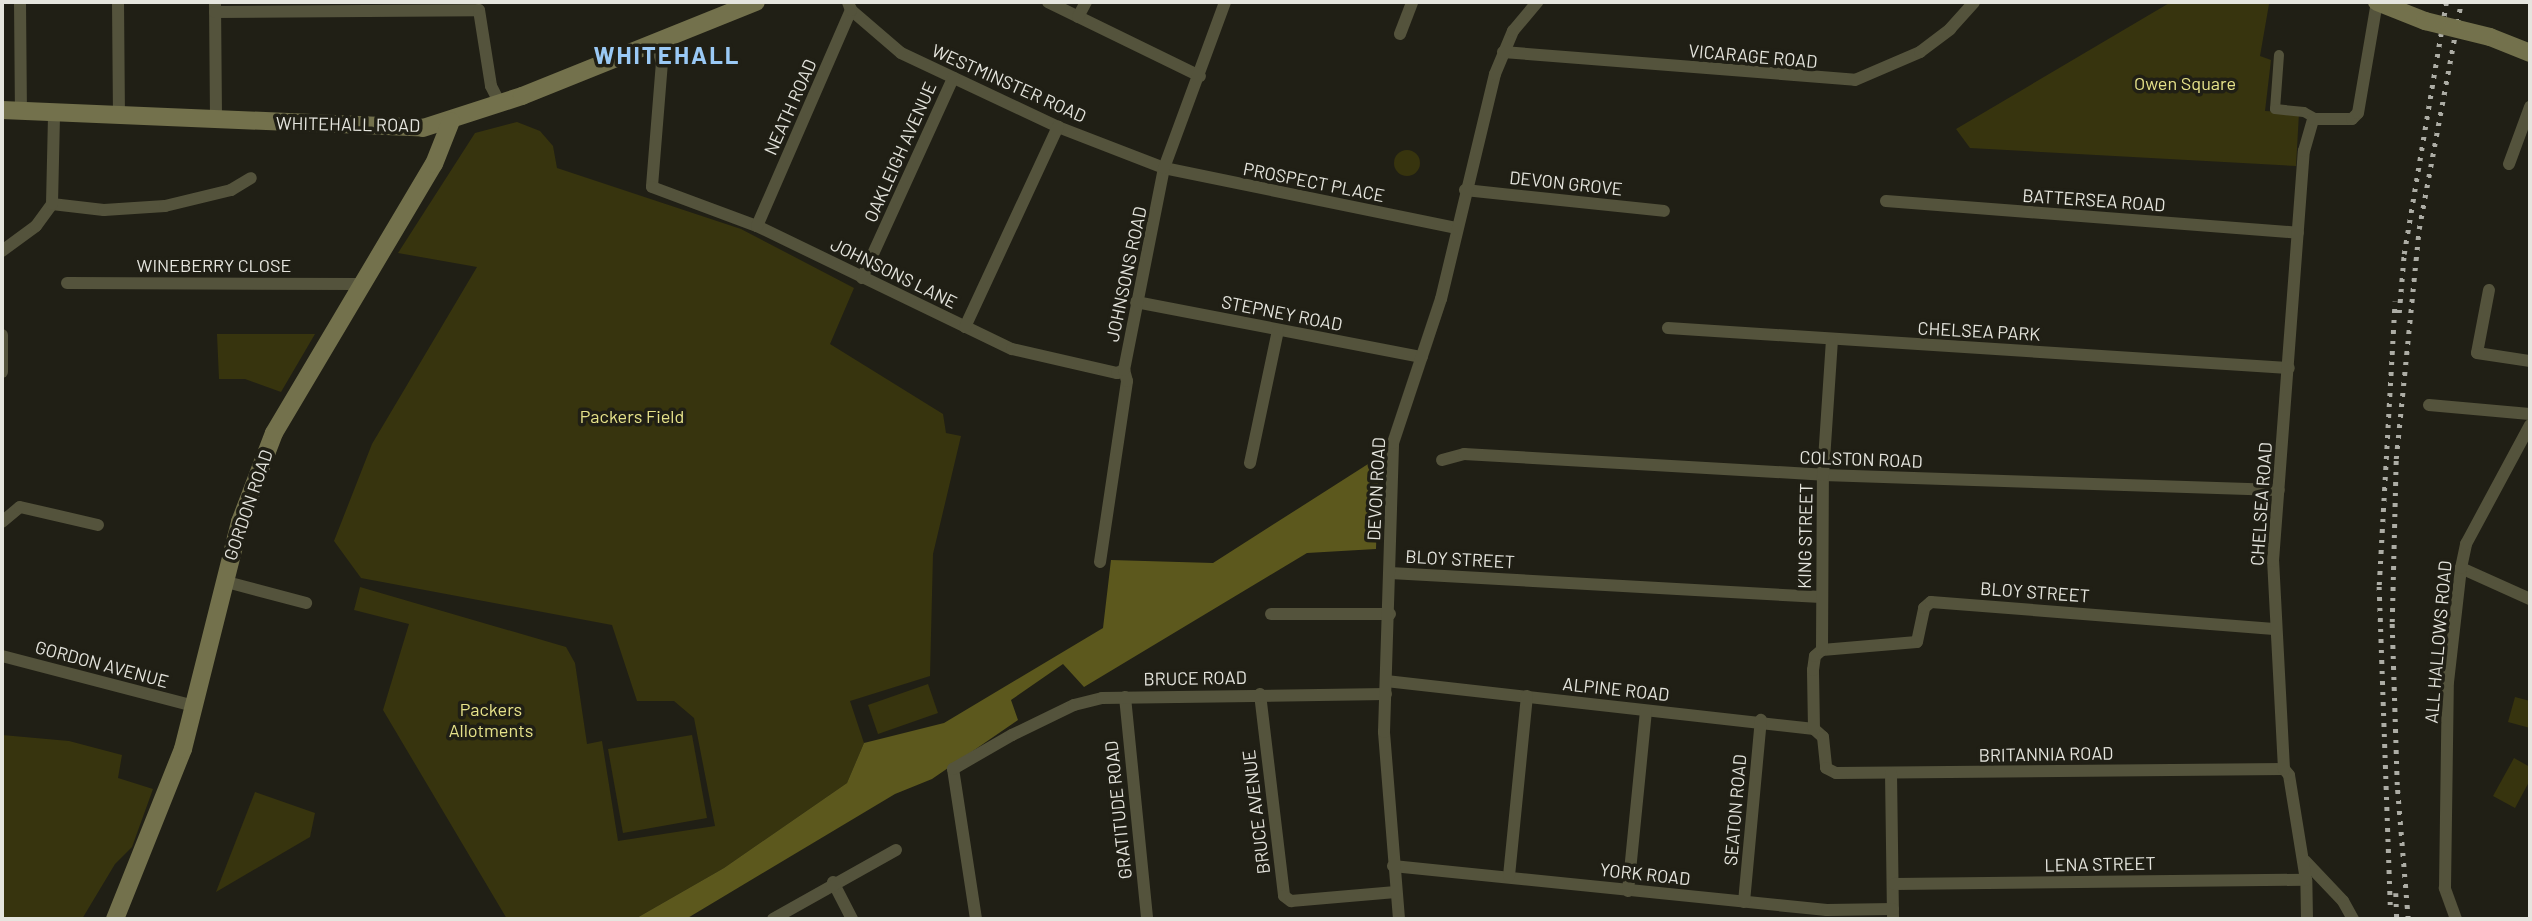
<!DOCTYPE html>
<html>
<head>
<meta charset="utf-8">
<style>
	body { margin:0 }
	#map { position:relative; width:2532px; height:921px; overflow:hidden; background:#201f15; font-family:Barlow,sans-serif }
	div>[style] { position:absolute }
	.green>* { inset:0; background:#37340e }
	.round { border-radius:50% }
	.forest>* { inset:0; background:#5c581d }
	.pedestrian>* { height:10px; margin:-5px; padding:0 5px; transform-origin:5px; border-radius:5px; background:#54533c }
	.minor>* { height:12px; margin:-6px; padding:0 6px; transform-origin:6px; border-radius:6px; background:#54533c }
	.secondary>* { height:18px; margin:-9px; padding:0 9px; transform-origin:9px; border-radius:9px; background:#73714c }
	.rail>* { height:4.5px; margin-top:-2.25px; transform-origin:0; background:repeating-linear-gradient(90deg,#adada5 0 3.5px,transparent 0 10.5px) }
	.secondary-bridge>* { height:18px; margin:-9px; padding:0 9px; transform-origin:9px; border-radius:9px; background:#73714c }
	span { translate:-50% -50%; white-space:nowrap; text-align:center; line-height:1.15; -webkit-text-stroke:7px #201f15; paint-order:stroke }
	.street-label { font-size:18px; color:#e5e5de }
	.park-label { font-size:18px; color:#e6e28a }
	.district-label { font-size:24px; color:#9ac9f5; font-weight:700; letter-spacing:2px }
	.frame { position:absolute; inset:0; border:4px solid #e5e5de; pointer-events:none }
</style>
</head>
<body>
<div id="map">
	<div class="green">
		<div style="clip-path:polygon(2171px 2px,2269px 4px,2260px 56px,2271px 60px,2265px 111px,2299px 113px,2296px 166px,1970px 148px,1956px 129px)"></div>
		<div style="clip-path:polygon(517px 122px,540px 131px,553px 146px,557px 168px,741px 229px,854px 288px,830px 344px,943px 414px,946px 433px,961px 436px,933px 554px,930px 676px,850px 701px,864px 743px,847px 783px,724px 868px,635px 919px,507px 919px,383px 710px,409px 624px,354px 610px,360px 587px,566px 647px,575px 663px,587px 744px,602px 741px,618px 841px,715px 826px,694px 718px,674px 701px,637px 701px,612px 625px,361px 578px,334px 541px,372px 444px,477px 267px,398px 253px,475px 133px)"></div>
		<div class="round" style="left:1394px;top:150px;width:26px;height:26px"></div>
		<div style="clip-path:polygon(217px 334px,315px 334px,281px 392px,245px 379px,219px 379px)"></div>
		<div style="clip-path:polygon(928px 684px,938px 713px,878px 734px,868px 705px)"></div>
		<div style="clip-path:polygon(2515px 697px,2530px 701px,2530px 728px,2508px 722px)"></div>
		<div style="clip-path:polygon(2px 735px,69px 741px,122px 755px,118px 778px,153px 789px,132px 847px,115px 864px,82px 919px,2px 919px)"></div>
		<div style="clip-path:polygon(692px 735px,707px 818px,623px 833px,608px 749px)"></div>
		<div style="clip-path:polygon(2514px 758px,2530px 767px,2530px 780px,2515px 808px,2493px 796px)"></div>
		<div style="clip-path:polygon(255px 792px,315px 813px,310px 837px,216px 892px)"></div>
	</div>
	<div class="forest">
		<div style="clip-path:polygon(1379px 457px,1376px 549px,1307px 553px,1084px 687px,1063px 664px,1011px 700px,1018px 720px,932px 779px,895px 794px,686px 919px,635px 919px,724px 868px,847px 783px,864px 743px,944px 723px,1103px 628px,1111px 560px,1213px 563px)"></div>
	</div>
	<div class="pedestrian">
		<div style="left:2279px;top:55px;width:54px;rotate:94.2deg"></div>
		<div style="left:2275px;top:109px;width:29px;rotate:6deg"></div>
		<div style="left:2304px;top:112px;width:13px;rotate:29deg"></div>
	</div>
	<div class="minor">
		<div style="left:20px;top:2px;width:109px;rotate:89.5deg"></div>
		<div style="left:118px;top:2px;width:114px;rotate:89.5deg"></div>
		<div style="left:215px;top:2px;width:118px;rotate:89.5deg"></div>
		<div style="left:1048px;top:2px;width:169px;rotate:26deg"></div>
		<div style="left:851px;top:10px;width:66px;rotate:40.7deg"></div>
		<div style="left:901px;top:53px;width:174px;rotate:25.2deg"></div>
		<div style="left:1058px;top:127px;width:114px;rotate:21.1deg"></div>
		<div style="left:1164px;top:168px;width:299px;rotate:11.6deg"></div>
		<div style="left:215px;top:12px;width:264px;rotate:-0.4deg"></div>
		<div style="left:479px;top:10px;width:77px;rotate:81deg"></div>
		<div style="left:491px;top:86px;width:20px;rotate:63deg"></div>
		<div style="left:1078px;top:17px;width:17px;rotate:-62deg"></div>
		<div style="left:1400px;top:34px;width:34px;rotate:-69deg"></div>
		<div style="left:655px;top:41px;width:22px;rotate:72deg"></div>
		<div style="left:662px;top:62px;width:125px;rotate:94.6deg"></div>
		<div style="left:652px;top:187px;width:112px;rotate:20.4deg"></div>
		<div style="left:757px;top:226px;width:283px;rotate:25.8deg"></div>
		<div style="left:1012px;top:349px;width:108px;rotate:12.9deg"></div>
		<div style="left:1117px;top:373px;width:8px;rotate:-23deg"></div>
		<div style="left:1503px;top:52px;width:353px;rotate:4.5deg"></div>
		<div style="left:1855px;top:80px;width:71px;rotate:-23.3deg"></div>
		<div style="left:1920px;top:52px;width:38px;rotate:-37deg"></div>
		<div style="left:1950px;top:29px;width:36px;rotate:-48deg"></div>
		<div style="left:2509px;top:164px;width:61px;rotate:-69.8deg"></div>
		<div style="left:1465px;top:190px;width:200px;rotate:6deg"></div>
		<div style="left:1886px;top:201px;width:413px;rotate:4.4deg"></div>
		<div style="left:52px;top:204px;width:52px;rotate:6.6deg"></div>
		<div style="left:104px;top:210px;width:61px;rotate:-3.8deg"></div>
		<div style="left:165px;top:206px;width:68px;rotate:-13.6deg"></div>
		<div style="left:231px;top:190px;width:23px;rotate:-31deg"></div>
		<div style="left:757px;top:226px;width:236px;rotate:-66.5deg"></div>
		<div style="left:851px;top:10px;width:9px;rotate:-111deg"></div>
		<div style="left:2px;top:251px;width:42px;rotate:-36.3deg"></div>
		<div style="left:36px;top:226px;width:27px;rotate:-54deg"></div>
		<div style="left:52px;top:204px;width:91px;rotate:-88.7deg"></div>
		<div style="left:862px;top:278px;width:220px;rotate:-65.5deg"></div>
		<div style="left:67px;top:283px;width:294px;rotate:0.2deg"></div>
		<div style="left:2489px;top:290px;width:64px;rotate:100.8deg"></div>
		<div style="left:2477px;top:353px;width:54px;rotate:8.6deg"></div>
		<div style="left:1136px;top:302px;width:291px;rotate:10.9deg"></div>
		<div style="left:965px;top:327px;width:221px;rotate:-65.1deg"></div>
		<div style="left:1668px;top:328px;width:622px;rotate:3.69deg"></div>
		<div style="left:2px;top:335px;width:37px;rotate:90deg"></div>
		<div style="left:2429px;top:405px;width:101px;rotate:5.1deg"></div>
		<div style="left:1442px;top:460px;width:23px;rotate:-15deg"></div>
		<div style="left:1464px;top:454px;width:360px;rotate:3.3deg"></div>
		<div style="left:1823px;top:475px;width:456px;rotate:1.9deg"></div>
		<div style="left:1250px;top:463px;width:136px;rotate:-78.1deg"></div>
		<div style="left:2px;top:522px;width:23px;rotate:-40deg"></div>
		<div style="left:20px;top:507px;width:80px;rotate:13deg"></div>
		<div style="left:1100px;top:562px;width:183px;rotate:-81.5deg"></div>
		<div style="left:1127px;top:381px;width:11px;rotate:-105deg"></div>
		<div style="left:1124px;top:370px;width:206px;rotate:-78.8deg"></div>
		<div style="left:1164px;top:168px;width:177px;rotate:-69.8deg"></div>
		<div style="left:2461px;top:568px;width:76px;rotate:24.2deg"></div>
		<div style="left:1390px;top:573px;width:432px;rotate:3.2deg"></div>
		<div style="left:223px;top:581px;width:86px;rotate:14.8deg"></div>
		<div style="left:1271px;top:614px;width:119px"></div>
		<div style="left:1822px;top:650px;width:95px;rotate:-4.8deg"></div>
		<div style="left:1917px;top:642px;width:35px;rotate:-78deg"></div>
		<div style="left:1924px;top:608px;width:9px;rotate:-41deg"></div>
		<div style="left:1931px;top:602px;width:344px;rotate:4.5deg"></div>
		<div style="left:2px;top:656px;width:198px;rotate:14.6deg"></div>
		<div style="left:1386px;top:681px;width:431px;rotate:6.4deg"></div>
		<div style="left:1814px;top:729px;width:12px;rotate:42deg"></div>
		<div style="left:1823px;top:737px;width:31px;rotate:84deg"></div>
		<div style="left:1826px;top:768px;width:11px;rotate:27deg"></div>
		<div style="left:1836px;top:773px;width:448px;rotate:-0.5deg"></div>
		<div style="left:1260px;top:694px;width:203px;rotate:83.2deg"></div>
		<div style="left:1284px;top:896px;width:9px;rotate:36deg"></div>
		<div style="left:1291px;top:901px;width:105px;rotate:-4.9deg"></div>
		<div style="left:1125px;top:697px;width:223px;rotate:84.3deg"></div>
		<div style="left:1814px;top:729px;width:59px;rotate:-91deg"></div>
		<div style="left:1813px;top:670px;width:14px;rotate:-82deg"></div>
		<div style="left:1815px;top:656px;width:9px;rotate:-41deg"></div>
		<div style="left:1822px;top:650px;width:175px;rotate:-89.7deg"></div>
		<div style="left:1823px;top:475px;width:135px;rotate:-86.2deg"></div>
		<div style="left:1891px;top:773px;width:146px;rotate:89.2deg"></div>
		<div style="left:2305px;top:861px;width:55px;rotate:46.5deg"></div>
		<div style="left:2343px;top:901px;width:21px;rotate:61deg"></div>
		<div style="left:1393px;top:866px;width:436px;rotate:5.8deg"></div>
		<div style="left:1827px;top:910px;width:66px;rotate:-0.9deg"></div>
		<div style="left:1509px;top:876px;width:181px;rotate:-84.3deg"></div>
		<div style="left:833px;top:882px;width:42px;rotate:62.8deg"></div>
		<div style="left:1894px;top:884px;width:412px;rotate:-0.6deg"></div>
		<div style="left:1628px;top:891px;width:181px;rotate:-84.3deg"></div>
		<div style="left:1744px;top:902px;width:183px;rotate:-84.7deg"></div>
		<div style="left:773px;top:919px;width:141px;rotate:-29.3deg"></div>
		<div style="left:976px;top:919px;width:152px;rotate:-98.7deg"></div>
		<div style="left:953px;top:769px;width:68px;rotate:-30deg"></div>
		<div style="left:1012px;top:735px;width:69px;rotate:-25.8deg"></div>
		<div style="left:1074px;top:705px;width:29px;rotate:-14deg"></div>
		<div style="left:1102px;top:698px;width:284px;rotate:-0.8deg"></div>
		<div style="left:1399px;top:919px;width:188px;rotate:-94.6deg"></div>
		<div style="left:1384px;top:732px;width:289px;rotate:-88.2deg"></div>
		<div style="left:1393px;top:443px;width:152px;rotate:-71.6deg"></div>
		<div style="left:1441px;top:299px;width:231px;rotate:-76.5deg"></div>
		<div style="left:1495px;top:74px;width:47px;rotate:-67.3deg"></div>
		<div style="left:1513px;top:31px;width:38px;rotate:-50deg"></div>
		<div style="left:2307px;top:919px;width:39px;rotate:-91deg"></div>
		<div style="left:2306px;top:880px;width:106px;rotate:-99.2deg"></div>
		<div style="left:2289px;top:775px;width:8px;rotate:-130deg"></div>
		<div style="left:2284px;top:769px;width:208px;rotate:-93deg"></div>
		<div style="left:2273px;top:561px;width:411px;rotate:-85.7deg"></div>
		<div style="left:2304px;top:151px;width:33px;rotate:-74deg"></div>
		<div style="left:2313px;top:119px;width:39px"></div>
		<div style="left:2352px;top:119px;width:8px;rotate:-45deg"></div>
		<div style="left:2358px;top:113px;width:113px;rotate:-80.3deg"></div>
		<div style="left:2456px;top:919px;width:33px;rotate:-110deg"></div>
		<div style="left:2445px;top:888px;width:206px;rotate:-89.2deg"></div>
		<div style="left:2448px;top:682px;width:115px;rotate:-83.5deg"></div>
		<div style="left:2461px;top:568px;width:25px;rotate:-78deg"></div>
		<div style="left:2466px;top:544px;width:135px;rotate:-61.7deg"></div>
	</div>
	<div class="secondary">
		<div style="left:2377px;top:2px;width:52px;rotate:21.6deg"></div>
		<div style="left:2490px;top:37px;width:43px;rotate:21.8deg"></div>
		<div style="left:2px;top:110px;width:421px;rotate:2.4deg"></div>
		<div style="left:423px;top:128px;width:104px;rotate:-17.9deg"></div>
		<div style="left:522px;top:96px;width:252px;rotate:-21.9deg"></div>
		<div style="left:115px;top:919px;width:183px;rotate:-68.2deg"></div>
		<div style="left:183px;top:749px;width:234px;rotate:-75.9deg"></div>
		<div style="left:240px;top:522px;width:95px;rotate:-69.1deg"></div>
		<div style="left:274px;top:433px;width:313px;rotate:-59.3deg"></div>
		<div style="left:434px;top:164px;width:46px;rotate:-68.4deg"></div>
	</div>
	<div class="rail">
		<div style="left:2399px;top:313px;width:59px;rotate:-85.2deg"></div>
		<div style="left:2404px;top:254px;width:255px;rotate:-80.5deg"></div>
		<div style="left:2396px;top:893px;width:26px;rotate:88deg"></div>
		<div style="left:2390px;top:905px;width:320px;rotate:-92deg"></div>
		<div style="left:2379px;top:585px;width:284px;rotate:-86.8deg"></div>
		<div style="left:2408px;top:919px;width:134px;rotate:-94.7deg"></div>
		<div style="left:2397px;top:785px;width:163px;rotate:-91.8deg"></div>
		<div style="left:2392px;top:622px;width:163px;rotate:-88.6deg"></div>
		<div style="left:2396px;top:459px;width:231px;rotate:-84.3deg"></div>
		<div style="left:2419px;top:229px;width:231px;rotate:-79.5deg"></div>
	</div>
	<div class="secondary-bridge">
		<div style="left:2425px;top:21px;width:67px;rotate:13.8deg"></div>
	</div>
	<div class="street-label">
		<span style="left:1753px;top:56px;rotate:5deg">VICARAGE ROAD</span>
		<span style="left:1009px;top:83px;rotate:24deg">WESTMINSTER ROAD</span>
		<span style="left:790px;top:107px;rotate:-66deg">NEATH ROAD</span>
		<span style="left:348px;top:124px;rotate:1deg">WHITEHALL ROAD</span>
		<span style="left:900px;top:152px;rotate:-66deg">OAKLEIGH AVENUE</span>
		<span style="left:1314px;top:182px;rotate:11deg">PROSPECT PLACE</span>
		<span style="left:1566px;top:183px;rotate:6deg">DEVON GROVE</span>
		<span style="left:2094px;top:200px;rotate:4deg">BATTERSEA ROAD</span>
		<span style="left:214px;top:265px">WINEBERRY CLOSE</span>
		<span style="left:894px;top:273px;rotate:26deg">JOHNSONS LANE</span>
		<span style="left:1126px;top:274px;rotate:-78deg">JOHNSONS ROAD</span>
		<span style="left:1282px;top:313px;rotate:11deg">STEPNEY ROAD</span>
		<span style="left:1979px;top:331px;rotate:3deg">CHELSEA PARK</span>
		<span style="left:1861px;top:459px;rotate:2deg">COLSTON ROAD</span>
		<span style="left:1376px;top:489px;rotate:-87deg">DEVON ROAD</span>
		<span style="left:2261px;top:504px;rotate:-86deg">CHELSEA ROAD</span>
		<span style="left:248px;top:505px;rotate:-71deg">GORDON ROAD</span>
		<span style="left:1805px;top:536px;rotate:-89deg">KING STREET</span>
		<span style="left:1460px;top:559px;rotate:3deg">BLOY STREET</span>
		<span style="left:2035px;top:592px;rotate:4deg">BLOY STREET</span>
		<span style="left:2438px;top:642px;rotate:-85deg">ALL HALLOWS ROAD</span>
		<span style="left:102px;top:664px;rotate:15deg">GORDON AVENUE</span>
		<span style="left:1195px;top:678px;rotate:-1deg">BRUCE ROAD</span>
		<span style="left:1616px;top:689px;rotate:6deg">ALPINE ROAD</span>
		<span style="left:2046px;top:754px;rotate:-1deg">BRITANNIA ROAD</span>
		<span style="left:1118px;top:810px;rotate:-96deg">GRATITUDE ROAD</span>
		<span style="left:1735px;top:810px;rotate:-85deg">SEATON ROAD</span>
		<span style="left:1256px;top:812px;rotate:-97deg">BRUCE AVENUE</span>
		<span style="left:2100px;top:864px;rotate:-1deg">LENA STREET</span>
		<span style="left:1645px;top:874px;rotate:6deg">YORK ROAD</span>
	</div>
	<div class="park-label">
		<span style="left:2185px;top:83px">Owen Square</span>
		<span style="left:632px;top:416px">Packers Field</span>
		<span style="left:491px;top:720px">Packers<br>Allotments</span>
	</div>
	<div class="district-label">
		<span style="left:667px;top:55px">WHITEHALL</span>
	</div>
	<div class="frame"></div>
</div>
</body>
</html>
